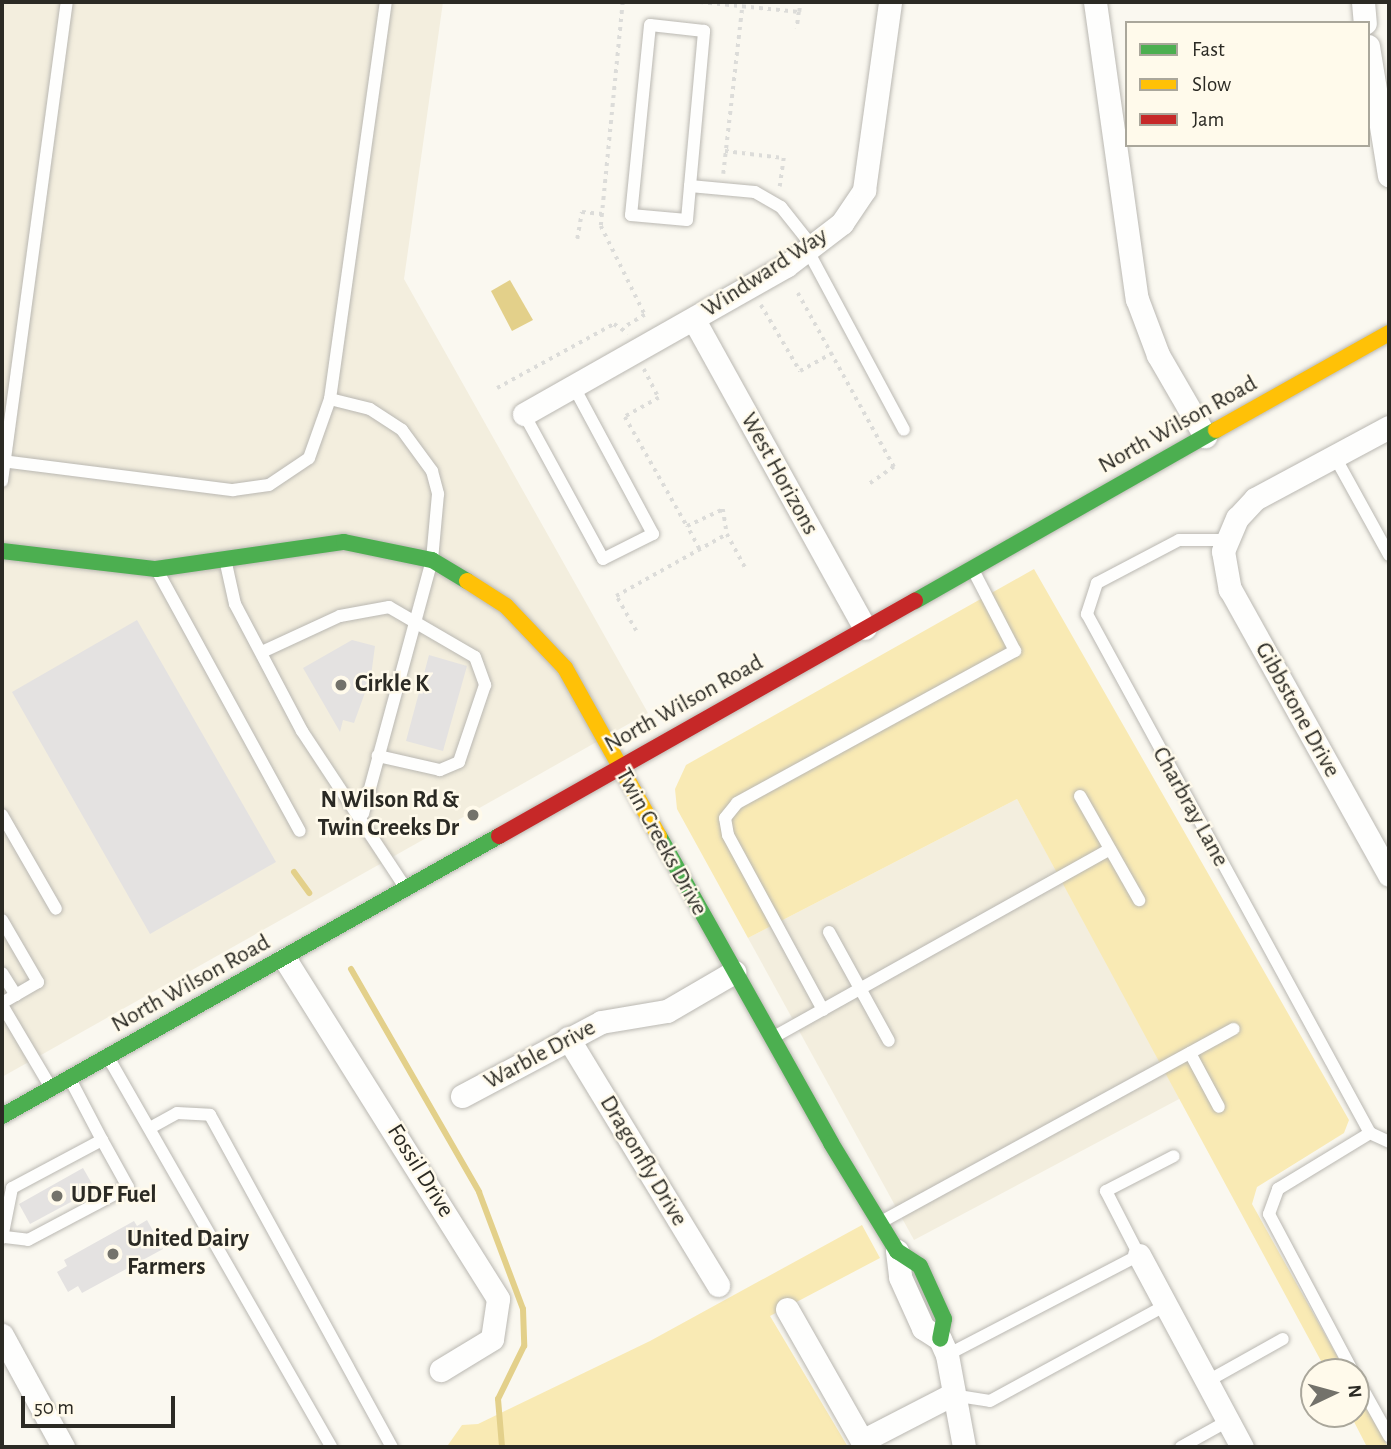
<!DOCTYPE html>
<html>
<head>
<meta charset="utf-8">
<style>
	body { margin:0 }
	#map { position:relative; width:1391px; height:1449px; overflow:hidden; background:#faf8f0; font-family:"Alegreya Sans",sans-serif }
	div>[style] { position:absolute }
	.built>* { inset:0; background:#f3eede }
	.green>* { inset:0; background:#f9eab4 }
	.water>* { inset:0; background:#e3d08a }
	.stream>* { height:6px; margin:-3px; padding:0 3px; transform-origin:3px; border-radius:3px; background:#e3d08a }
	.building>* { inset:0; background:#e4e2e1 }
	.path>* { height:3.5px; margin-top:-1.75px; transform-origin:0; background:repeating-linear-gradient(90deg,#dcdcd9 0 3.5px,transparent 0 8.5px) }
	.roads { filter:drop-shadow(0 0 2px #bab8b2) drop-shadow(0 0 2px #bab8b2) }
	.lane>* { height:12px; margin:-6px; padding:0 6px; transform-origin:6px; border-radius:6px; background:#fefefd }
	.street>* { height:23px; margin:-11.5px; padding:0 11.5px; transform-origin:11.5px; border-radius:11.5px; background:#fefefd }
	.fast>* { height:16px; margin:-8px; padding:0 8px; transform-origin:8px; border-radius:8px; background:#4caf50 }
	.slow>* { height:16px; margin:-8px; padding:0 8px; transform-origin:8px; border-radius:8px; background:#ffc107 }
	.jam>* { height:16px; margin:-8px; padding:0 8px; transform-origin:8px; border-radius:8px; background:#c62828 }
	.dots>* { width:19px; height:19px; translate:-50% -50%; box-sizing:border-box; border:4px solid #fffaeb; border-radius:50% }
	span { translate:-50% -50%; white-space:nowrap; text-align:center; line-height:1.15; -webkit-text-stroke:5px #fffaeb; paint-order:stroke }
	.street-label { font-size:24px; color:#2b2a24 }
	.poi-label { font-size:24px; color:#2b2a24; font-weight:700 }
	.left { translate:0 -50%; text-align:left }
	.right { translate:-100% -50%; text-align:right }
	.frame { position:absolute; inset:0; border:4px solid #2b2a24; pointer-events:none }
	.legend { position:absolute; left:1125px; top:21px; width:245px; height:126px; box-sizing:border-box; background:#fffaeb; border:2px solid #aaa79b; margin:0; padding:9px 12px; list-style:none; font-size:21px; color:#2b2a24 }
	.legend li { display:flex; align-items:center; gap:14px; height:35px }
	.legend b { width:35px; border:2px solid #aaa79b }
	.north { position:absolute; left:1300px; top:1358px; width:70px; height:70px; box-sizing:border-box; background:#fffaeb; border:2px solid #aaa79b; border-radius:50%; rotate:85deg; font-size:19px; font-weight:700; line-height:28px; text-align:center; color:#2b2a24 }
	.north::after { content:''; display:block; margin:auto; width:24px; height:32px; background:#73726b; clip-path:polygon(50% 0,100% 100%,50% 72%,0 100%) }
	.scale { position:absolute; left:21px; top:1396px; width:154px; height:32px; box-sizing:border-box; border:4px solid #2b2a24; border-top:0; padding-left:9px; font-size:21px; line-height:24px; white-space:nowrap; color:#2b2a24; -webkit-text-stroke:5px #fffaeb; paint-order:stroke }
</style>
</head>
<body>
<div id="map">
	<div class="built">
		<div style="clip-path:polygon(2px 2px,443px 2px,404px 279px,648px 713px,2px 1077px)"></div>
		<div style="clip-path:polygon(1017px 799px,1181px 1098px,914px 1240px,748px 938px)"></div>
	</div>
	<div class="green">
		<div style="clip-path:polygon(1034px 569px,1349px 1120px,1344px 1133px,1257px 1187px,1252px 1204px,1346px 1372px,1327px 1372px,1017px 799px,748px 938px,677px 809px,675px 789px,686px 765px)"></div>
		<div style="clip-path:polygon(862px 1225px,880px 1258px,770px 1316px,848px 1447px,448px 1445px,462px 1425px,478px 1424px,650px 1341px)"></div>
		<div style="clip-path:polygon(1356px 1390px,1388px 1447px,1367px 1447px,1350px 1414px,1356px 1414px)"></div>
	</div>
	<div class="water">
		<div style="clip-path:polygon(510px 280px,533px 320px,512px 331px,491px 291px)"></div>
	</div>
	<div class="stream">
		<div style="left:294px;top:872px;width:26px;rotate:54deg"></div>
		<div style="left:351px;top:969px;width:257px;rotate:60.1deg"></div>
		<div style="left:479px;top:1192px;width:125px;rotate:69.4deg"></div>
		<div style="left:523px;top:1309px;width:37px;rotate:88deg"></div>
		<div style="left:524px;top:1346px;width:59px;rotate:116.1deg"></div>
		<div style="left:498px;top:1399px;width:48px;rotate:85.2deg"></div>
	</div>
	<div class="building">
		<div style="clip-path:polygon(137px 620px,276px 862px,150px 934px,12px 692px)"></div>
		<div style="clip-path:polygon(352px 640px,375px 646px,371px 676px,354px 723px,343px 720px,340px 732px,303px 668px)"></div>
		<div style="clip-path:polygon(429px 655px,467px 666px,443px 751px,406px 741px)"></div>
		<div style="clip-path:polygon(83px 1168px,95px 1189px,30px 1224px,19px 1204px)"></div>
		<div style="clip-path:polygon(147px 1220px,163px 1249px,82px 1293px,78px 1286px,68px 1292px,57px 1272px,67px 1266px,64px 1260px,134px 1221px,137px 1226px)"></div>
	</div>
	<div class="path">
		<div style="left:623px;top:2px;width:225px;rotate:95.6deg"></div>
		<div style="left:601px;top:226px;width:99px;rotate:63.7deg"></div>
		<div style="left:645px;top:315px;width:23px;rotate:149deg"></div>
		<div style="left:700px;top:2px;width:100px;rotate:5.8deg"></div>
		<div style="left:799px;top:12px;width:17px;rotate:97deg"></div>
		<div style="left:799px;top:12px;width:10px;rotate:-84deg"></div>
		<div style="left:725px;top:151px;width:59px;rotate:6.8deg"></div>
		<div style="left:784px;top:158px;width:29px;rotate:98deg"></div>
		<div style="left:723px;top:174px;width:169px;rotate:-83.5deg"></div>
		<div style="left:577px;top:239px;width:27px;rotate:-80deg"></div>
		<div style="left:582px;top:212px;width:20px;rotate:6deg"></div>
		<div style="left:798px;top:293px;width:199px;rotate:61.1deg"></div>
		<div style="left:894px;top:467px;width:33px;rotate:145deg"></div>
		<div style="left:761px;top:305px;width:77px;rotate:59.4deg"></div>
		<div style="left:800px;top:371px;width:37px;rotate:-29deg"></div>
		<div style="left:644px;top:369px;width:33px;rotate:63deg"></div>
		<div style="left:659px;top:398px;width:39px;rotate:151deg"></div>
		<div style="left:625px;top:417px;width:125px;rotate:60.4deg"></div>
		<div style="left:497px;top:388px;width:133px;rotate:-28.7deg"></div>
		<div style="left:614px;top:324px;width:17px;rotate:33deg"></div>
		<div style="left:699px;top:549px;width:26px;rotate:-118deg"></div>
		<div style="left:687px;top:526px;width:40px;rotate:-25deg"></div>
		<div style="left:723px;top:509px;width:25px;rotate:81deg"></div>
		<div style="left:727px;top:534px;width:42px;rotate:61.6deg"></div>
		<div style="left:636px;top:631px;width:40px;rotate:-119.7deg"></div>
		<div style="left:616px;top:596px;width:127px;rotate:-29.2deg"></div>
	</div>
	<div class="roads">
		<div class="lane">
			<div style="left:690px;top:186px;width:156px;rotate:-84.8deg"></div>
			<div style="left:704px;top:31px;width:54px;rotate:-173.7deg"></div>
			<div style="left:650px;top:25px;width:191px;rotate:95.7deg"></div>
			<div style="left:631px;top:215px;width:56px;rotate:5.1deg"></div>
			<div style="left:687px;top:220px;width:34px;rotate:-85deg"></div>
			<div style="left:690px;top:186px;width:65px;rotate:5.3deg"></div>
			<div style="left:755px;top:192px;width:30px;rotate:30deg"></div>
			<div style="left:781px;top:207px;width:50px;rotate:51.5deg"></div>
			<div style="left:807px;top:249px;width:205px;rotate:61.8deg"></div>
			<div style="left:330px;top:399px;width:41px;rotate:14deg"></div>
			<div style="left:370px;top:409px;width:38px;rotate:33deg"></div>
			<div style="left:402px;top:430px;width:51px;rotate:53.8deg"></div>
			<div style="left:432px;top:471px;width:24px;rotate:75deg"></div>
			<div style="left:438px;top:494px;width:66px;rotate:95.2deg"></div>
			<div style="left:432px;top:560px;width:263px;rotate:105.2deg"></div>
			<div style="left:524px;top:414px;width:165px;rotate:61.4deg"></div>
			<div style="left:603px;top:559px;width:56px;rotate:-26.6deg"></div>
			<div style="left:653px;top:534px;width:167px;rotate:-118.3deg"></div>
			<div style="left:1335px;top:457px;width:112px;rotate:61.1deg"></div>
			<div style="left:2px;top:461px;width:233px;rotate:7.2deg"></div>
			<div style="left:233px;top:490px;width:36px;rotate:-8deg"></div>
			<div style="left:269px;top:485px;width:48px;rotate:-34deg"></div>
			<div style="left:309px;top:458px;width:63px;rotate:-70.4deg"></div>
			<div style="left:330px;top:399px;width:401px;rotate:-82deg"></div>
			<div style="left:2px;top:481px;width:483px;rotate:-82.3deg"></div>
			<div style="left:1225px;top:540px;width:46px;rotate:180deg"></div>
			<div style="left:1179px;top:540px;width:93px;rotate:152.3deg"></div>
			<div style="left:1097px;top:583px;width:33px;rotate:108deg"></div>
			<div style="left:1087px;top:614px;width:591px;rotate:61.4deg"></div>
			<div style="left:1370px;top:1133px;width:21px;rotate:25deg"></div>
			<div style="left:225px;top:559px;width:46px;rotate:77.5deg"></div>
			<div style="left:235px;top:604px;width:144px;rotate:62.2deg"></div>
			<div style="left:302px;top:731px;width:187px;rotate:56.6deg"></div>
			<div style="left:158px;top:572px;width:295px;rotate:61.3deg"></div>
			<div style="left:262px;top:652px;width:86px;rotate:-24.8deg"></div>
			<div style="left:340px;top:616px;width:50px;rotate:-10.4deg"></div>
			<div style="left:389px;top:607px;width:99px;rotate:30.2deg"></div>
			<div style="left:475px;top:657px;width:30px;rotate:70deg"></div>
			<div style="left:485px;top:685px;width:81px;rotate:108.7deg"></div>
			<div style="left:459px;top:762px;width:21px;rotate:157deg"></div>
			<div style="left:440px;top:770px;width:64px;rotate:-167.3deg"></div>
			<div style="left:1080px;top:796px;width:120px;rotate:60.4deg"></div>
			<div style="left:2px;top:815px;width:108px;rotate:60.1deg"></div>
			<div style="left:2px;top:920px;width:72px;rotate:59.9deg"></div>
			<div style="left:38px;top:982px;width:42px;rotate:149.7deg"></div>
			<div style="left:829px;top:932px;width:124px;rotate:61.2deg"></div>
			<div style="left:2px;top:973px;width:26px;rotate:58deg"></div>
			<div style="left:2px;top:1005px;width:96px;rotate:59.4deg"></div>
			<div style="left:823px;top:1010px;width:199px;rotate:-118.5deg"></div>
			<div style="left:728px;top:835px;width:17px;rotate:-100deg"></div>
			<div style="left:725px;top:818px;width:19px;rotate:-51deg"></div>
			<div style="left:737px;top:803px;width:317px;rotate:-28.7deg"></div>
			<div style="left:1015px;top:651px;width:93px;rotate:-117.4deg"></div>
			<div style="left:772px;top:1038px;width:387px;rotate:-29.2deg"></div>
			<div style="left:1190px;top:1053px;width:61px;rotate:61.8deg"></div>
			<div style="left:108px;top:1057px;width:449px;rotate:60.2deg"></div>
			<div style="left:150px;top:1128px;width:31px;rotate:-29deg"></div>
			<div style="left:177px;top:1113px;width:33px;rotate:3deg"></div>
			<div style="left:210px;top:1115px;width:379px;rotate:61.3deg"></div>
			<div style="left:881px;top:1222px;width:402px;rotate:-28.7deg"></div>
			<div style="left:5px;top:1237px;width:23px;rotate:7deg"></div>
			<div style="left:28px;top:1240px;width:113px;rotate:-27.9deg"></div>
			<div style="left:128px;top:1187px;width:54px;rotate:-119deg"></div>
			<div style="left:2px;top:1238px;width:51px;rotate:-78.7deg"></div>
			<div style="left:12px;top:1188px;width:102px;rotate:-28.1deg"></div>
			<div style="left:102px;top:1140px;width:69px;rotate:-117.7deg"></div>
			<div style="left:947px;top:1355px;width:216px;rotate:-27.5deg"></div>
			<div style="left:1139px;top:1255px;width:72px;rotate:-117.3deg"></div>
			<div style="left:1106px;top:1191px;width:76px;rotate:-27.2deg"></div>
			<div style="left:1353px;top:1372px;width:179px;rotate:-118deg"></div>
			<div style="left:1269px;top:1214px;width:27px;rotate:-70deg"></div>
			<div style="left:1278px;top:1189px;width:108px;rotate:-31.3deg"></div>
			<div style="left:1356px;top:1377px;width:68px;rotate:60.8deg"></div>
			<div style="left:1206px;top:1382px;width:88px;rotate:-29.2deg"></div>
			<div style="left:952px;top:1395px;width:38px;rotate:9deg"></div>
			<div style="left:990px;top:1401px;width:198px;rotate:-28.6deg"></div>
			<div style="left:1181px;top:1447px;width:54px;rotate:-29deg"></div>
		</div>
		<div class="street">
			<div style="left:1095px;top:2px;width:300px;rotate:82deg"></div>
			<div style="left:1137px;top:299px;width:60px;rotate:69.4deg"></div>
			<div style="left:1158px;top:355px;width:94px;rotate:59.9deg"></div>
			<div style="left:1363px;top:2px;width:21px;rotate:85deg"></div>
			<div style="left:1368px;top:46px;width:131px;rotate:80.8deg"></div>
			<div style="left:694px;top:320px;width:352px;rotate:61deg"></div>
			<div style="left:524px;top:414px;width:301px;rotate:-29.5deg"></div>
			<div style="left:786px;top:266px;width:71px;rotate:-37.5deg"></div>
			<div style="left:842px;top:223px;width:40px;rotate:-56deg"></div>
			<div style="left:864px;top:190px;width:190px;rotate:-82.1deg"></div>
			<div style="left:1389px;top:427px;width:152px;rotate:151.8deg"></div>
			<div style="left:1255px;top:499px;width:26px;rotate:133deg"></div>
			<div style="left:1237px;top:518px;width:36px;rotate:113deg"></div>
			<div style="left:1223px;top:551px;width:39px;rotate:80deg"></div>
			<div style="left:1230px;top:589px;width:327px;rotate:60.9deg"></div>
			<div style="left:285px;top:959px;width:401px;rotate:57.9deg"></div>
			<div style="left:498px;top:1299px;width:40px;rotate:98.5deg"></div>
			<div style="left:492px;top:1339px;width:60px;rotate:148.7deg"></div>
			<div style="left:568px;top:1038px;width:289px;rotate:58.7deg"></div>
			<div style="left:462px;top:1096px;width:157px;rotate:-28deg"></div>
			<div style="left:601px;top:1022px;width:67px;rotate:-9.5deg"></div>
			<div style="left:667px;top:1011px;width:78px;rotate:-30.2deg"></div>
			<div style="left:897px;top:1251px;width:26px;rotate:83deg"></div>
			<div style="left:900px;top:1277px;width:56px;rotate:65.7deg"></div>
			<div style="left:923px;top:1328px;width:20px;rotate:33deg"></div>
			<div style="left:940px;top:1339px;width:17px;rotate:66deg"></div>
			<div style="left:947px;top:1355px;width:94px;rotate:79.5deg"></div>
			<div style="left:1139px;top:1255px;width:218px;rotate:61.8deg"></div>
			<div style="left:787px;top:1309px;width:152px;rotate:60.4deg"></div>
			<div style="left:862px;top:1441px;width:100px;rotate:-27.3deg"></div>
			<div style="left:2px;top:1335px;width:128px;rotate:61.4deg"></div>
		</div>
		<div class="fast">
			<div style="left:2px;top:551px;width:155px;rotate:6.7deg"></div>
			<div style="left:156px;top:569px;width:190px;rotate:-8.2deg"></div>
			<div style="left:344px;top:542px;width:90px;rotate:11.6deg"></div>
			<div style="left:432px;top:560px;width:41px;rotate:31deg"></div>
			<div style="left:915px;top:601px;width:346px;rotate:-29.6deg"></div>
			<div style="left:659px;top:836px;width:352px;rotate:60.7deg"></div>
			<div style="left:831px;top:1143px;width:127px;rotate:58.6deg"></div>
			<div style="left:897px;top:1251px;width:27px;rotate:33deg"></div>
			<div style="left:920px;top:1266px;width:58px;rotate:65.6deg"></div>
			<div style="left:944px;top:1319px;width:20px;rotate:101deg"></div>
			<div style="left:2px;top:1116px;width:570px;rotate:-29.4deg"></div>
		</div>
		<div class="slow">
			<div style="left:1216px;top:430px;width:198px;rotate:-29.3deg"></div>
			<div style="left:467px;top:581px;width:46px;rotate:32.7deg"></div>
			<div style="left:506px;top:606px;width:86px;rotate:46.4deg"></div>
			<div style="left:565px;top:668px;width:193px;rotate:60.8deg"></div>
		</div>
		<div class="jam">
			<div style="left:499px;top:836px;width:478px;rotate:-29.5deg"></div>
		</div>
	</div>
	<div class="dots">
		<div style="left:341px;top:685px;background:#73726b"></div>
		<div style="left:473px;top:815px;background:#73726b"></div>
		<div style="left:57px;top:1196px;background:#73726b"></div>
		<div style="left:113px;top:1254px;background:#73726b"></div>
	</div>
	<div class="street-label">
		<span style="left:765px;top:273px;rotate:-33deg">Windward Way</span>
		<span style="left:1178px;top:425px;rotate:-29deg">North Wilson Road</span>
		<span style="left:779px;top:474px;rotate:61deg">West Horizons</span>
		<span style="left:684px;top:704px;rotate:-29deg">North Wilson Road</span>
		<span style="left:1297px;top:710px;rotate:61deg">Gibbstone Drive</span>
		<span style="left:1190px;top:807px;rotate:61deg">Charbray Lane</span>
		<span style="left:661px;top:842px;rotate:61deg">Twin Creeks Drive</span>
		<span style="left:191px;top:984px;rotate:-29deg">North Wilson Road</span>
		<span style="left:540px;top:1055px;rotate:-28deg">Warble Drive</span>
		<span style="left:643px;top:1161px;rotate:59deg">Dragonfly Drive</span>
		<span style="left:420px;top:1171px;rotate:58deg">Fossil Drive</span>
	</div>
	<div class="poi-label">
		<span class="left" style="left:355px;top:685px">Cirkle K</span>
		<span class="right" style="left:459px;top:815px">N Wilson Rd &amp;<br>Twin Creeks Dr</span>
		<span class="left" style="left:71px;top:1196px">UDF Fuel</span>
		<span class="left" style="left:127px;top:1254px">United Dairy<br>Farmers</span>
	</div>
	<div class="frame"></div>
	<ul class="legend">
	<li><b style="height:9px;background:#4caf50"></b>Fast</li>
	<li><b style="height:9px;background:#ffc107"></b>Slow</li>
	<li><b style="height:9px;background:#c62828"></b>Jam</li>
	</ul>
	<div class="north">N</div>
	<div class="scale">50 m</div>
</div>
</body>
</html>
